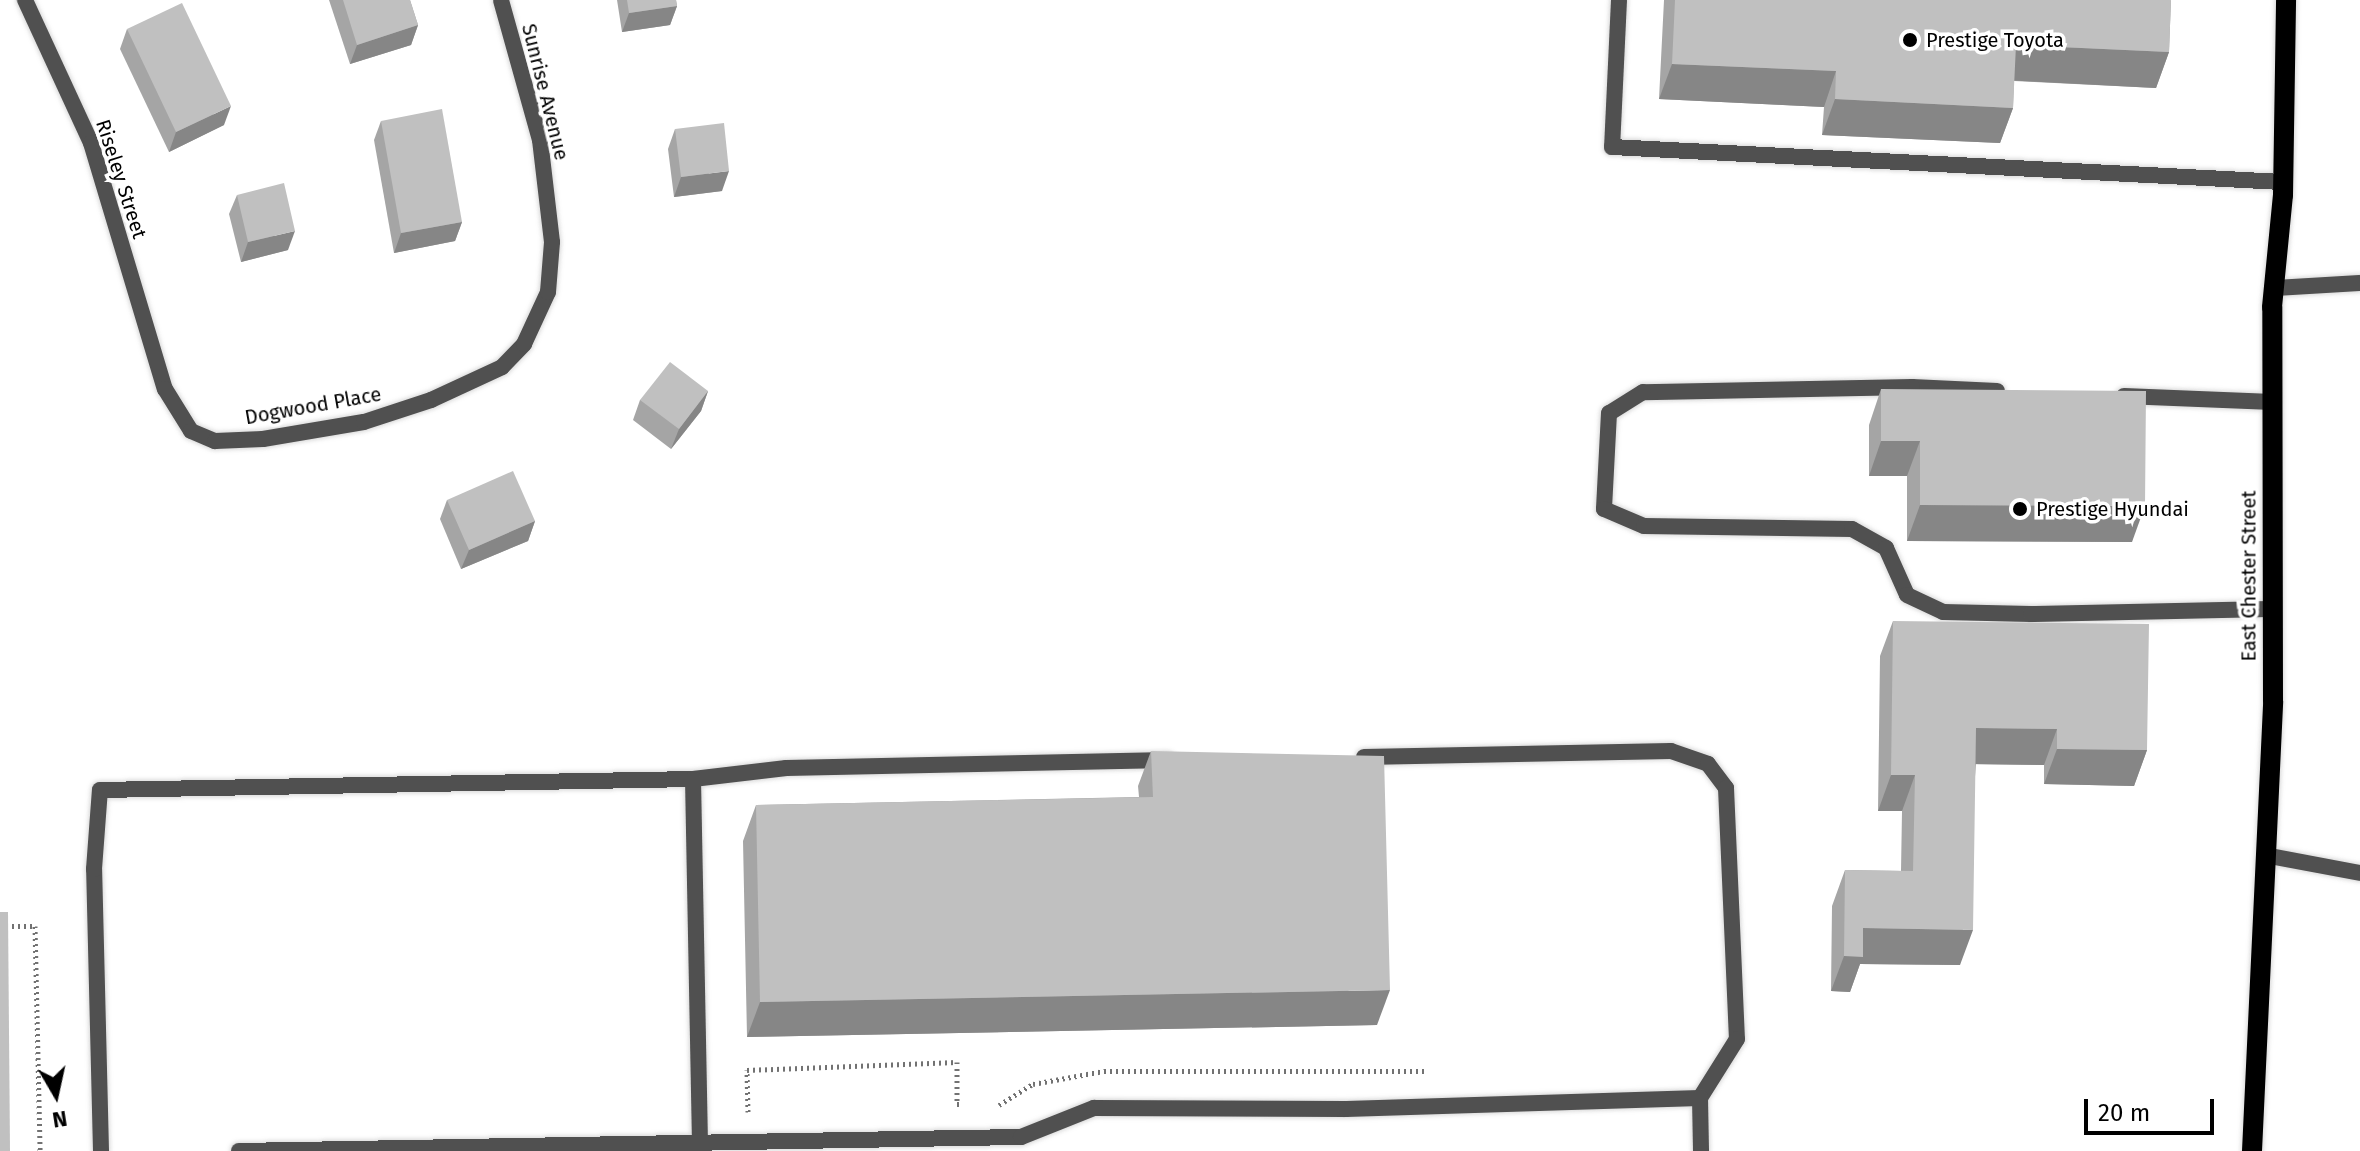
<!DOCTYPE html>
<html>
<head>
<meta charset="utf-8">
<style>
	body { margin:0 }
	#map { position:relative; width:2360px; height:1151px; overflow:hidden; background:#fff; font-family:"Fira Sans",sans-serif }
	div>[style] { position:absolute }
	.path>* { height:5px; margin-top:-2.5px; transform-origin:0; background:repeating-linear-gradient(90deg,#727272 0 2px,transparent 0 6px) }
	.roads { filter:drop-shadow(0 0 2px #dbdbdb) drop-shadow(0 0 2px #dbdbdb) }
	.lane>* { height:16px; margin:-8px; padding:0 8px; transform-origin:8px; border-radius:8px; background:#505050 }
	.street>* { height:16px; margin:-8px; padding:0 8px; transform-origin:8px; border-radius:8px; background:#505050 }
	.primary>* { height:20px; margin:-10px; padding:0 10px; transform-origin:10px; border-radius:10px; background:#000 }
	.wall>* { inset:0; background:#a5a5a5 }
	.shaded-wall>* { inset:0; background:#868686 }
	.building>* { inset:0; background:#c0c0c0 }
	.dots>* { width:22px; height:22px; translate:-50% -50%; box-sizing:border-box; border:4px solid #fff; border-radius:50% }
	span { translate:-50% -50%; white-space:nowrap; text-align:center; line-height:1.15; -webkit-text-stroke:7px #fff; paint-order:stroke }
	.poi-label { font-size:20px; color:#000 }
	.left { translate:0 -50%; text-align:left }
	.street-label { font-size:20px; color:#000 }
	.north { position:absolute; left:16px; top:1055px; width:80px; height:80px; -webkit-text-stroke:6px #fff; paint-order:stroke; rotate:171deg; font-size:22px; font-weight:700; line-height:32px; text-align:center; color:#000 }
	.north::after { content:''; display:block; margin:auto; width:28px; height:36px; background:#000; clip-path:polygon(50% 0,100% 100%,50% 72%,0 100%) }
	.scale { position:absolute; left:2084px; top:1099px; width:130px; height:36px; box-sizing:border-box; border:4px solid #000; border-top:0; padding-left:10px; font-size:24px; line-height:28px; white-space:nowrap; color:#000; -webkit-text-stroke:6px #fff; paint-order:stroke }
</style>
</head>
<body>
<div id="map">
	<div class="path">
		<div style="left:0;top:926px;width:35px"></div>
		<div style="left:35px;top:926px;width:225px;rotate:88.7deg"></div>
		<div style="left:999px;top:1105px;width:40px;rotate:-32deg"></div>
		<div style="left:1033px;top:1084px;width:72px;rotate:-10.4deg"></div>
		<div style="left:1104px;top:1071px;width:323px"></div>
		<div style="left:748px;top:1112px;width:42px;rotate:-91.4deg"></div>
		<div style="left:747px;top:1070px;width:210px;rotate:-2.2deg"></div>
		<div style="left:957px;top:1062px;width:42px;rotate:90deg"></div>
		<div style="left:957px;top:1104px;width:4px"></div>
	</div>
	<div class="roads">
		<div class="lane">
			<div style="left:1619px;top:0;width:147px;rotate:92.7deg"></div>
			<div style="left:1612px;top:147px;width:672px;rotate:2.99deg"></div>
			<div style="left:2275px;top:288px;width:85px;rotate:-3.4deg"></div>
			<div style="left:1997px;top:391px;width:85px;rotate:-177.3deg"></div>
			<div style="left:1912px;top:387px;width:269px;rotate:178.9deg"></div>
			<div style="left:1643px;top:392px;width:40px;rotate:148deg"></div>
			<div style="left:1609px;top:413px;width:96px;rotate:93deg"></div>
			<div style="left:1604px;top:509px;width:43px;rotate:23deg"></div>
			<div style="left:1644px;top:526px;width:208px;rotate:0.8deg"></div>
			<div style="left:1852px;top:529px;width:39px;rotate:29deg"></div>
			<div style="left:1886px;top:548px;width:51px;rotate:65.9deg"></div>
			<div style="left:1907px;top:595px;width:40px;rotate:25deg"></div>
			<div style="left:1943px;top:612px;width:88px;rotate:1.3deg"></div>
			<div style="left:2031px;top:614px;width:242px;rotate:-1.2deg"></div>
			<div style="left:2124px;top:396px;width:149px;rotate:2.3deg"></div>
			<div style="left:1364px;top:757px;width:307px;rotate:-1.1deg"></div>
			<div style="left:1671px;top:751px;width:39px;rotate:19deg"></div>
			<div style="left:1708px;top:764px;width:30px;rotate:53deg"></div>
			<div style="left:1726px;top:788px;width:251px;rotate:87.5deg"></div>
			<div style="left:1737px;top:1039px;width:70px;rotate:122.1deg"></div>
			<div style="left:693px;top:779px;width:94px;rotate:-6.7deg"></div>
			<div style="left:786px;top:768px;width:382px;rotate:-1.2deg"></div>
			<div style="left:2265px;top:855px;width:97px;rotate:10.7deg"></div>
			<div style="left:101px;top:1151px;width:282px;rotate:-91.4deg"></div>
			<div style="left:94px;top:869px;width:79px;rotate:-85.7deg"></div>
			<div style="left:100px;top:790px;width:593px;rotate:-1.06deg"></div>
			<div style="left:693px;top:779px;width:364px;rotate:88.9deg"></div>
			<div style="left:239px;top:1151px;width:782px;rotate:-1.03deg"></div>
			<div style="left:1021px;top:1137px;width:79px;rotate:-21.7deg"></div>
			<div style="left:1094px;top:1108px;width:252px;rotate:0.2deg"></div>
			<div style="left:1346px;top:1109px;width:354px;rotate:-1.8deg"></div>
			<div style="left:1700px;top:1098px;width:53px;rotate:88.9deg"></div>
		</div>
		<div class="street">
			<div style="left:25px;top:0;width:157px;rotate:65.2deg"></div>
			<div style="left:91px;top:143px;width:257px;rotate:73.3deg"></div>
			<div style="left:165px;top:389px;width:49px;rotate:58.2deg"></div>
			<div style="left:191px;top:431px;width:26px;rotate:23deg"></div>
			<div style="left:215px;top:441px;width:48px;rotate:-2.4deg"></div>
			<div style="left:263px;top:439px;width:102px;rotate:-9.6deg"></div>
			<div style="left:364px;top:422px;width:71px;rotate:-18.2deg"></div>
			<div style="left:431px;top:400px;width:78px;rotate:-24.9deg"></div>
			<div style="left:502px;top:367px;width:32px;rotate:-46deg"></div>
			<div style="left:524px;top:344px;width:57px;rotate:-65.2deg"></div>
			<div style="left:548px;top:292px;width:50px;rotate:-85.4deg"></div>
			<div style="left:552px;top:242px;width:103px;rotate:-96.7deg"></div>
			<div style="left:540px;top:140px;width:145px;rotate:-105.6deg"></div>
		</div>
		<div class="primary">
			<div style="left:2252px;top:1151px;width:450px;rotate:-87.3deg"></div>
			<div style="left:2273px;top:701px;width:394px;rotate:-90.1deg"></div>
			<div style="left:2272px;top:307px;width:113px;rotate:-84.4deg"></div>
			<div style="left:2283px;top:195px;width:195px;rotate:-89.1deg"></div>
		</div>
	</div>
	<div class="wall">
		<div style="clip-path:polygon(329px 0,410px 0,418px 25px,411px 45px,350px 64px)"></div>
		<div style="clip-path:polygon(617px 0,676px 0,677px 6px,670px 25px,622px 32px)"></div>
		<div style="clip-path:polygon(1664px 0,2171px 0,2169px 52px,2156px 88px,2014px 81px,2013px 108px,2000px 143px,1822px 135px,1824px 107px,1659px 99px)"></div>
		<div style="clip-path:polygon(127px 29px,224px 125px,169px 152px,120px 49px)"></div>
		<div style="clip-path:polygon(381px 121px,462px 222px,455px 241px,394px 253px,374px 140px)"></div>
		<div style="clip-path:polygon(675px 129px,722px 191px,674px 197px,668px 149px)"></div>
		<div style="clip-path:polygon(237px 195px,288px 250px,241px 262px,229px 214px)"></div>
		<div style="clip-path:polygon(1881px 389px,2132px 542px,1907px 541px,1907px 476px,1869px 476px,1869px 425px)"></div>
		<div style="clip-path:polygon(708px 391px,701px 411px,671px 449px,633px 420px,640px 400px)"></div>
		<div style="clip-path:polygon(447px 500px,535px 521px,528px 541px,461px 569px,440px 519px)"></div>
		<div style="clip-path:polygon(1893px 621px,2147px 750px,2134px 786px,2044px 784px,2044px 765px,1976px 764px,1960px 965px,1860px 964px,1850px 992px,1831px 991px,1832px 906px,1845px 870px,1901px 871px,1902px 811px,1878px 811px,1880px 656px)"></div>
		<div style="clip-path:polygon(1151px 751px,1377px 1025px,747px 1037px,743px 841px,756px 805px,1139px 797px,1138px 786px)"></div>
	</div>
	<div class="shaded-wall">
		<div style="clip-path:polygon(677px 6px,670px 25px,622px 32px,629px 13px)"></div>
		<div style="clip-path:polygon(418px 25px,411px 45px,350px 64px,357px 45px)"></div>
		<div style="clip-path:polygon(2016px 45px,2169px 52px,2156px 88px,2003px 80px)"></div>
		<div style="clip-path:polygon(1672px 64px,1836px 71px,1824px 107px,1659px 99px)"></div>
		<div style="clip-path:polygon(1835px 99px,2013px 108px,2000px 143px,1822px 135px)"></div>
		<div style="clip-path:polygon(231px 106px,224px 125px,169px 152px,176px 132px)"></div>
		<div style="clip-path:polygon(729px 171px,722px 191px,674px 197px,681px 177px)"></div>
		<div style="clip-path:polygon(462px 222px,455px 241px,394px 253px,401px 233px)"></div>
		<div style="clip-path:polygon(295px 231px,288px 250px,241px 262px,248px 242px)"></div>
		<div style="clip-path:polygon(708px 391px,701px 411px,671px 449px,679px 429px)"></div>
		<div style="clip-path:polygon(1881px 441px,1920px 441px,1907px 476px,1869px 476px)"></div>
		<div style="clip-path:polygon(1920px 505px,2145px 506px,2132px 542px,1907px 541px)"></div>
		<div style="clip-path:polygon(535px 521px,528px 541px,461px 569px,469px 550px)"></div>
		<div style="clip-path:polygon(1976px 728px,2057px 729px,2044px 765px,1963px 764px)"></div>
		<div style="clip-path:polygon(2057px 749px,2147px 750px,2134px 786px,2044px 784px)"></div>
		<div style="clip-path:polygon(1891px 775px,1915px 775px,1902px 811px,1878px 811px)"></div>
		<div style="clip-path:polygon(1863px 928px,1973px 930px,1960px 965px,1860px 964px,1850px 992px,1831px 991px,1844px 956px)"></div>
		<div style="clip-path:polygon(1390px 990px,1377px 1025px,747px 1037px,760px 1002px)"></div>
	</div>
	<div class="building">
		<div style="clip-path:polygon(343px 0,410px 0,418px 25px,357px 45px)"></div>
		<div style="clip-path:polygon(627px 0,676px 0,677px 6px,629px 13px)"></div>
		<div style="clip-path:polygon(1675px 0,2171px 0,2169px 52px,2016px 45px,2013px 108px,1835px 99px,1836px 71px,1672px 64px)"></div>
		<div style="clip-path:polygon(182px 3px,231px 106px,176px 132px,127px 29px)"></div>
		<div style="clip-path:polygon(442px 109px,462px 222px,401px 233px,381px 121px)"></div>
		<div style="clip-path:polygon(724px 123px,729px 171px,681px 177px,675px 129px)"></div>
		<div style="clip-path:polygon(284px 183px,295px 231px,248px 242px,237px 195px)"></div>
		<div style="clip-path:polygon(670px 362px,708px 391px,679px 429px,640px 400px)"></div>
		<div style="clip-path:polygon(1881px 389px,2146px 391px,2145px 506px,1920px 505px,1920px 441px,1881px 441px)"></div>
		<div style="clip-path:polygon(513px 471px,535px 521px,469px 550px,447px 500px)"></div>
		<div style="clip-path:polygon(1893px 621px,2149px 624px,2147px 750px,2057px 749px,2057px 729px,1976px 728px,1973px 930px,1863px 928px,1863px 957px,1844px 956px,1845px 870px,1913px 871px,1915px 775px,1891px 775px)"></div>
		<div style="clip-path:polygon(1151px 751px,1384px 756px,1390px 990px,760px 1002px,756px 805px,1153px 797px)"></div>
		<div style="clip-path:polygon(0 912px,8px 912px,10px 1151px,0 1151px)"></div>
	</div>
	<div class="dots">
		<div style="left:1910px;top:40px;background:#000"></div>
		<div style="left:2020px;top:509px;background:#000"></div>
	</div>
	<div class="poi-label">
		<span class="left" style="left:1926px;top:40px">Prestige Toyota</span>
		<span class="left" style="left:2036px;top:509px">Prestige Hyundai</span>
	</div>
	<div class="street-label">
		<span style="left:545px;top:92px;rotate:76deg">Sunrise Avenue</span>
		<span style="left:121px;top:179px;rotate:72deg">Riseley Street</span>
		<span style="left:313px;top:406px;rotate:-10deg">Dogwood Place</span>
		<span style="left:2249px;top:576px;rotate:-90deg">East Chester Street</span>
	</div>
	<div class="north">N</div>
	<div class="scale">20 m</div>
</div>
</body>
</html>
